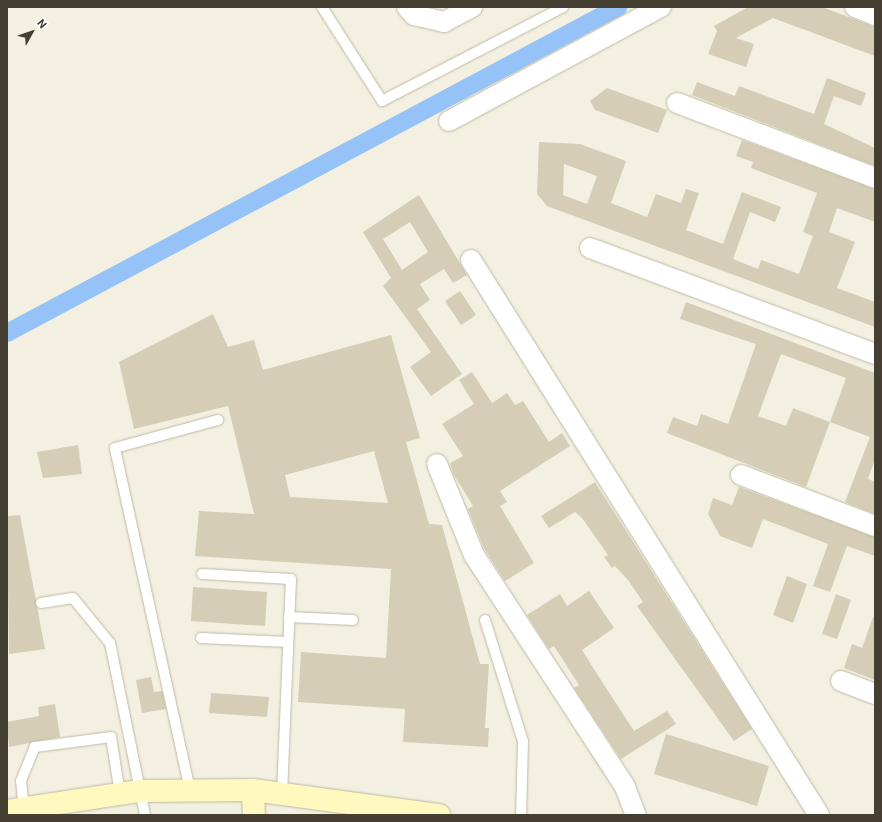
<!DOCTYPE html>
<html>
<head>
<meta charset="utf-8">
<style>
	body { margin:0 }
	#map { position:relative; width:882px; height:822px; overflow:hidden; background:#f3f0e1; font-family:Roboto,sans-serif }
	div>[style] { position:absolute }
	.canal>* { height:18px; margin:-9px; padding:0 9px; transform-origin:9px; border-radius:9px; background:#95c3f8 }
	.building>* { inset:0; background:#d5cdb5 }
	.roads { filter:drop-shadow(0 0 1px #beb9a3) drop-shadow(0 0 1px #beb9a3) }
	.lane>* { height:10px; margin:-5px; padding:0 5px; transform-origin:5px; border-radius:5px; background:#fff }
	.street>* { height:20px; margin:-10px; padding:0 10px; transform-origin:10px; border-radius:10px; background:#fff }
	.secondary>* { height:22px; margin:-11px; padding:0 11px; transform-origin:11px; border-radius:11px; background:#fff8bf }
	span { translate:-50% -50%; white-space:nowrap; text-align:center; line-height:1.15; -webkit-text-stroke:3px #fff; paint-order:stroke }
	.frame { position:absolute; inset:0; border:8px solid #443f31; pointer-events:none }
	.north { position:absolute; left:12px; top:12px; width:40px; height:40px; -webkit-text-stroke:3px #fff; paint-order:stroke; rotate:50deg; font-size:11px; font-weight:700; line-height:16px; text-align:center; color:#443f31 }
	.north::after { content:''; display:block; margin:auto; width:14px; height:18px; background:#443f31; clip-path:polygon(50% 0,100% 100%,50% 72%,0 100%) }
</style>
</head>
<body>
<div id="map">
	<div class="canal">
		<div style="left:7px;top:333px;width:693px;rotate:-28.08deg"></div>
	</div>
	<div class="building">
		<div style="clip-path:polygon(748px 7px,822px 7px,875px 27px,875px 56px,773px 18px,736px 38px,754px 44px,746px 67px,708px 54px,717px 31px,714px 26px)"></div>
		<div style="clip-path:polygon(827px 78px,866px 93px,861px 106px,834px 96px,824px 124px,875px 148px,875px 166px,692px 95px,697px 82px,735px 96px,739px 86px,814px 114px)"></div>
		<div style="clip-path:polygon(607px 88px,667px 110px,658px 133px,595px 110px,590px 101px)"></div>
		<div style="clip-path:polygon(evenodd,742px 140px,875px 189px,875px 222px,837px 208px,829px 232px,855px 242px,837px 288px,875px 302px,875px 327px,547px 206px,537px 194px,539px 142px,580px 144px,626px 161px,611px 203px,647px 217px,656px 194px,681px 203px,686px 189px,699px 193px,686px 230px,723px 244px,742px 192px,781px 207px,775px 222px,750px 212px,733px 259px,758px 269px,761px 260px,799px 274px,813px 236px,803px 232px,817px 193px,751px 168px,753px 162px,736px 156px,742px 140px,564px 164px,597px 176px,587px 204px,563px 195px,564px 164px)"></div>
		<div style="clip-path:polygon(evenodd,419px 195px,467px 275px,453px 283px,444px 269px,420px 284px,430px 300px,417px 309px,462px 374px,431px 396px,410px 367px,431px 352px,383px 286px,391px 278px,363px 232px,419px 195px,410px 222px,428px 252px,402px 270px,383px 239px,410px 222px)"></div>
		<div style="clip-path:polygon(460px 291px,476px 315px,461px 325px,445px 301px)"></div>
		<div style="clip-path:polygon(evenodd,686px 302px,875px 373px,875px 459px,868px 479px,875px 482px,875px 514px,845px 502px,870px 437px,830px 422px,806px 487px,667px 433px,673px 417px,697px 426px,701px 414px,728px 424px,756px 344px,680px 319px,686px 302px,781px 354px,846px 378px,830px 422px,793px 408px,786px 426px,758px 416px,781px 354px)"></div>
		<div style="clip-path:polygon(evenodd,213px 314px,228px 347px,254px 340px,263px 370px,391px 335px,420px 438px,406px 442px,429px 524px,442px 525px,480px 664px,489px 664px,485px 728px,489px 728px,488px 747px,403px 742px,405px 709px,298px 702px,301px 652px,386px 658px,391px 569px,195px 556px,199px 511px,254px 514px,228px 406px,134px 429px,119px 362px,213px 314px,374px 451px,388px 503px,290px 497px,285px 475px,374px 451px)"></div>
		<div style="clip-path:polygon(472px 372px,492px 403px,507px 393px,515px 405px,523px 401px,549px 442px,562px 433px,570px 446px,500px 491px,507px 502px,500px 506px,534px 563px,505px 581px,484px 548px,468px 509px,473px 506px,454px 475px,450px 463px,463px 456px,442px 424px,474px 404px,459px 380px)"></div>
		<div style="clip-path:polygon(78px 445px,82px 474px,43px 478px,37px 452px)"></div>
		<div style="clip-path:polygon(595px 482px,752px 729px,734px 741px,637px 606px,643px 602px,628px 580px,615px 566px,612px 568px,604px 557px,608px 555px,582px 518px,575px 512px,549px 528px,541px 516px)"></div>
		<div style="clip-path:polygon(739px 487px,875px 537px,875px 556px,847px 546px,830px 592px,813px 586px,828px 544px,763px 519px,752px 548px,720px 536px,708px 514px,713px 498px,732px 505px)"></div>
		<div style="clip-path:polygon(20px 515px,45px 649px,9px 654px,7px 516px)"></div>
		<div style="clip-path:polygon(787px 576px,807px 584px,793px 623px,773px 615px)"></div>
		<div style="clip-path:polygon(193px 587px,267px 592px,265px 626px,191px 621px)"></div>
		<div style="clip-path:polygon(589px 591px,614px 628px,582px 650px,597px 674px,634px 731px,667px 711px,676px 724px,621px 759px,574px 688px,579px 685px,554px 646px,549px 649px,527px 615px,560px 594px,567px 606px)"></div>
		<div style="clip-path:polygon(836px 594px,851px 600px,837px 639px,822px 634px)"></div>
		<div style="clip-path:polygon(873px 617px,875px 617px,875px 680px,844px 668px,852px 644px,862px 648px)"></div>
		<div style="clip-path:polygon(151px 677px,154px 692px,162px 691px,166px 709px,142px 713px,136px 680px)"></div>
		<div style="clip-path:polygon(211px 693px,269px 697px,267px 717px,209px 713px)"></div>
		<div style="clip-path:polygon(55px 704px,60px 737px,9px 747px,7px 722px,39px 716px,38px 707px)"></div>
		<div style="clip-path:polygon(666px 734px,769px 766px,757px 806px,654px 774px)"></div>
	</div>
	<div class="roads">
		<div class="lane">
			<div style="left:322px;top:7px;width:112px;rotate:57.4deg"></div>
			<div style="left:382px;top:101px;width:204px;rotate:-27.4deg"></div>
			<div style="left:202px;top:574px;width:89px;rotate:3.2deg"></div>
			<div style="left:291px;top:579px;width:215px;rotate:92.4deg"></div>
			<div style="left:41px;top:603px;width:32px;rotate:-9deg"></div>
			<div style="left:73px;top:598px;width:58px;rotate:50.6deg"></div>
			<div style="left:110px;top:643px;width:176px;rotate:78.5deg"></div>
			<div style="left:289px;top:617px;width:64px;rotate:2.7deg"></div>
			<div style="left:485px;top:620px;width:127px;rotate:72.6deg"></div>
			<div style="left:523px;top:741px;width:74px;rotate:91.5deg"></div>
			<div style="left:201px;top:638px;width:87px;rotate:2.6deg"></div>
			<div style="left:190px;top:790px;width:350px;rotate:-102.4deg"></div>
			<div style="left:115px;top:448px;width:107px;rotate:-15.2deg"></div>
			<div style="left:24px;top:809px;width:28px;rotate:-96deg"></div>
			<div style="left:21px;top:781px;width:37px;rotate:-68deg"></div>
			<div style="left:35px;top:747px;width:77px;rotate:-7.5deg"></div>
			<div style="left:111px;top:737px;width:58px;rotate:81deg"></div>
		</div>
		<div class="street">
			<div style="left:407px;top:7px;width:11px;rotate:49deg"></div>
			<div style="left:414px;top:15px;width:31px;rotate:13deg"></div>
			<div style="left:444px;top:22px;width:32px;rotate:-28deg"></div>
			<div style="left:855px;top:7px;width:22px;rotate:22deg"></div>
			<div style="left:677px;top:103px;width:212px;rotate:20.7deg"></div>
			<div style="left:449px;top:121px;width:241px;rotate:-28.3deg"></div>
			<div style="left:590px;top:248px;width:304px;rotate:20.4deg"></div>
			<div style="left:471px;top:260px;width:655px;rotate:57.91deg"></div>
			<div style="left:437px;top:464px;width:98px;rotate:67.9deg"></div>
			<div style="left:474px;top:555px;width:277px;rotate:56.9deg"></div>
			<div style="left:625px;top:787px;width:30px;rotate:69deg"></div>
			<div style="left:741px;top:475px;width:143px;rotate:20.8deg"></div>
			<div style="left:841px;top:681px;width:36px;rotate:21deg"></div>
		</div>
		<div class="secondary">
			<div style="left:253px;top:790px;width:25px;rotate:88deg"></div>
			<div style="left:7px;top:811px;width:134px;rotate:-8.6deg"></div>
			<div style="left:140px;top:791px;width:113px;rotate:-0.5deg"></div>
			<div style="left:253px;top:790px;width:188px;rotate:7.7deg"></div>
		</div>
	</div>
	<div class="frame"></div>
	<div class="north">N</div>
</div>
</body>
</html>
